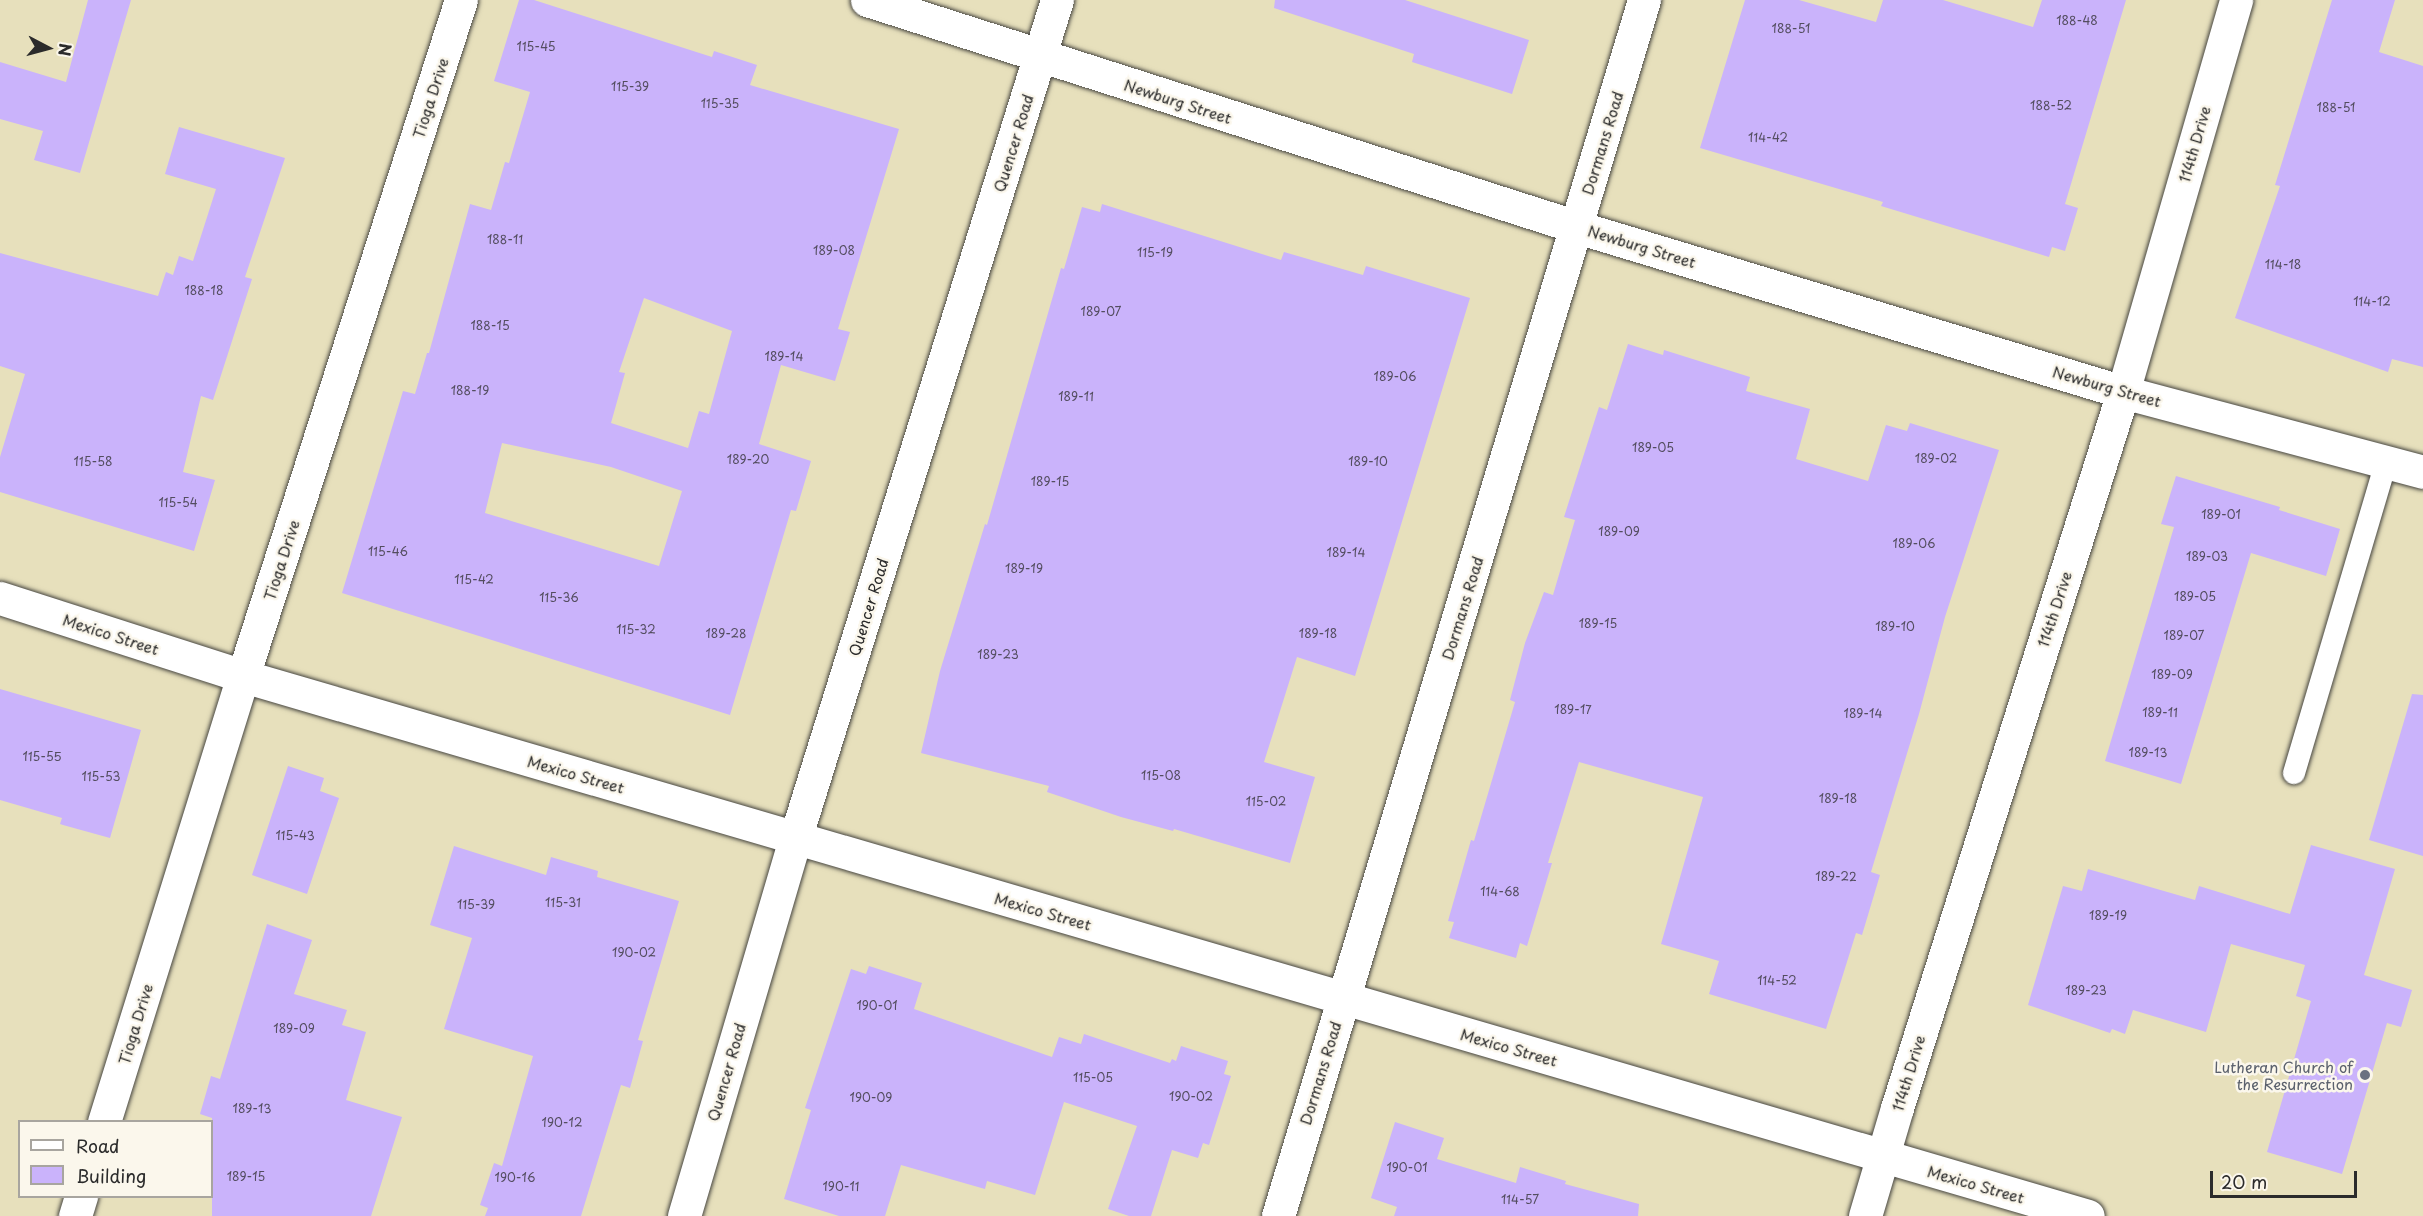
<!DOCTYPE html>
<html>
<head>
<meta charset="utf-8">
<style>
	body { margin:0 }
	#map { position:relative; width:2423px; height:1216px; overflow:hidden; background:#e7e0bc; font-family:"Playpen Sans",sans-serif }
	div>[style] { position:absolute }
	.building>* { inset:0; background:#cab3fb }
	.roads { filter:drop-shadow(0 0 2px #474641) drop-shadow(0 0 2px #474641) }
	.service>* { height:22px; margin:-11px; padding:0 11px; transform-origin:11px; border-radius:11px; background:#fff }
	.minor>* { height:33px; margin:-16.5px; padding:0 16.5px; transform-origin:16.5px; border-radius:16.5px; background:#fff }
	.dots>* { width:16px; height:16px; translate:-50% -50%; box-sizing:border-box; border:3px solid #fbf7ec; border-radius:50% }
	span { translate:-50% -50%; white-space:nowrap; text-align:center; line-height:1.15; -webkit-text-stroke:5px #fbf7ec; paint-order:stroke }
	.number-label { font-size:12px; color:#534d5f }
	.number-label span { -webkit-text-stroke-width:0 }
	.street-label { font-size:15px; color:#2b2b2b }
	.worship-label { font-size:15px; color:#5b616d }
	.right { translate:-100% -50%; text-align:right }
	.legend { position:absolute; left:18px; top:1120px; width:195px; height:78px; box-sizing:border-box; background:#fbf7ec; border:2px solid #a8a59f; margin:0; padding:8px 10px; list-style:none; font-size:18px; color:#2b2b2b }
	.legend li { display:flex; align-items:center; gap:12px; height:30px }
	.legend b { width:30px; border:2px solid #a8a59f }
	.north { position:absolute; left:18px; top:18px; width:60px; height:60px; -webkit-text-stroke:4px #fbf7ec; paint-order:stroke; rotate:96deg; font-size:16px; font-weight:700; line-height:24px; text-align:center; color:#2b2b2b }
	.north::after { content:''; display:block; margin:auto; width:21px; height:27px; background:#2b2b2b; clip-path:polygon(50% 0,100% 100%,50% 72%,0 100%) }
	.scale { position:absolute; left:2210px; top:1171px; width:147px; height:27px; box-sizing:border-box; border:3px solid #2b2b2b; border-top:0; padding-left:8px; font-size:18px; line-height:21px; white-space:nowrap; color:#2b2b2b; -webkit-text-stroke:4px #fbf7ec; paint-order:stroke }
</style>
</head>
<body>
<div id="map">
	<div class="building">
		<div style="clip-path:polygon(88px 0,131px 0,80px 173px,34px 160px,43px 131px,0 119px,0 62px,66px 82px)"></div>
		<div style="clip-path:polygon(evenodd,519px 0,534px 0,712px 57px,714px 51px,757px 65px,750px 85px,899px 129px,838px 329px,850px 332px,835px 381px,781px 365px,759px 444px,811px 461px,796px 511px,791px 510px,730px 715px,342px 593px,403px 391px,415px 394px,427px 353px,429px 353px,470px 204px,491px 210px,505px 162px,509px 163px,530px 92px,494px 81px,519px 0,644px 298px,732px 331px,709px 414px,699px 411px,688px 448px,611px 423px,625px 373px,619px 372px,644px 298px,519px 0,502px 443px,611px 467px,682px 491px,659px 566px,485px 513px,502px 443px)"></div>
		<div style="clip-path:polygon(1275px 0,1405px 0,1529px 40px,1512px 94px,1412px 62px,1414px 54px,1274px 8px)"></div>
		<div style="clip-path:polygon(1745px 0,1799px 0,1876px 22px,1883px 0,1943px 0,2033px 27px,2042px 0,2126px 0,2065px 204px,2078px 208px,2065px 251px,2052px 247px,2049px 257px,1881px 206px,1883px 202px,1700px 148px)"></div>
		<div style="clip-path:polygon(2332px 0,2395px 0,2379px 52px,2423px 66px,2423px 367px,2392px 359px,2388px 372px,2235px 318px,2280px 186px,2275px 185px)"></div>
		<div style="clip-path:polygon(179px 127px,285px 158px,245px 277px,252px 279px,213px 400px,201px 396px,183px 472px,215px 480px,194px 551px,0 492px,0 457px,25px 374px,0 366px,0 253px,158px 296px,166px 272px,173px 275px,179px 256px,193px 261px,216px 189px,165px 174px)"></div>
		<div style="clip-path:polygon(1102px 204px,1281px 260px,1284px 252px,1363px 275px,1366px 266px,1470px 298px,1355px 676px,1297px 657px,1264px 762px,1315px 777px,1290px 863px,1174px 829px,1173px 831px,1121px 817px,1047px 792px,1049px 786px,921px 753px,940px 671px,985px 524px,987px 525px,1061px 268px,1064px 269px,1082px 207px,1100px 212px)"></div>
		<div style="clip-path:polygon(1628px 344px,1663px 355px,1664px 350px,1750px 377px,1746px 391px,1810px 409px,1796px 459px,1868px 481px,1886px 425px,1907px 431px,1910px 423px,1999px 450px,1945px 617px,1919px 714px,1871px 872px,1880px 875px,1862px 935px,1856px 933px,1826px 1029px,1709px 994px,1719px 961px,1661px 944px,1703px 797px,1579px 762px,1548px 863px,1552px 863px,1527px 946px,1520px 943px,1516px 958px,1449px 938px,1454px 922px,1448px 921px,1471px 840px,1474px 841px,1515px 702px,1510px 700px,1525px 643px,1544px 592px,1553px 595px,1575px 520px,1564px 517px,1599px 407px,1607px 410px)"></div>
		<div style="clip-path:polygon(2176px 476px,2280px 507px,2279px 510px,2340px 529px,2326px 576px,2251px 553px,2181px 784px,2105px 761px,2174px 527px,2161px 524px)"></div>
		<div style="clip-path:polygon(0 689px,141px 730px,110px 838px,63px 825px,60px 824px,62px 818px,0 800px)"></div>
		<div style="clip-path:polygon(2412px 694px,2423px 695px,2423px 856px,2369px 840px)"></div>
		<div style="clip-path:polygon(288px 766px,324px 778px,320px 791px,339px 798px,307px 894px,252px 875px)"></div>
		<div style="clip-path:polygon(2311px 845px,2395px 869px,2364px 975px,2412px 990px,2401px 1027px,2387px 1023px,2342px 1174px,2267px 1152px,2311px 1001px,2296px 996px,2305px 965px,2231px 944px,2206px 1032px,2133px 1010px,2125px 1034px,2112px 1029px,2110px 1033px,2028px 1005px,2063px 886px,2082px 891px,2088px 869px,2195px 900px,2199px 886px,2290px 914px)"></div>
		<div style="clip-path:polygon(454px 846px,546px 875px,551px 857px,598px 871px,597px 877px,679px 901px,638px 1040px,643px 1041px,630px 1088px,621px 1085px,581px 1216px,485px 1216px,488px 1208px,480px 1205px,494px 1163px,502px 1166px,533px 1056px,444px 1029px,472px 938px,430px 925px)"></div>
		<div style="clip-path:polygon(267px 924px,312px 940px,294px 994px,347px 1010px,342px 1025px,366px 1032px,346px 1100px,402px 1117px,371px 1216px,212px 1216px,212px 1118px,200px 1114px,211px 1076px,220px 1079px)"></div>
		<div style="clip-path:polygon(869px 966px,922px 983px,914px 1009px,1052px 1057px,1059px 1037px,1081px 1044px,1084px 1034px,1170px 1063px,1172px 1059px,1176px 1061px,1181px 1046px,1228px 1061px,1224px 1074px,1231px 1076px,1209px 1145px,1203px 1143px,1198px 1158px,1172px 1150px,1151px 1216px,1129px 1216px,1108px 1209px,1137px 1126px,1064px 1102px,1035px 1195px,987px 1181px,985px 1189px,901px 1165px,885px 1216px,839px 1216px,784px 1199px,811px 1110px,805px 1108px,851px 969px,866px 974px)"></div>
		<div style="clip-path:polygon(1395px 1122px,1444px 1138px,1437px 1159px,1516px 1183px,1520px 1167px,1566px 1181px,1565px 1184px,1639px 1204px,1638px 1216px,1394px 1216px,1397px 1207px,1371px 1198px)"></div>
	</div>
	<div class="roads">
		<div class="service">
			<div style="left:2294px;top:773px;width:324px;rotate:-73.5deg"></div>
		</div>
		<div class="minor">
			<div style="left:867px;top:0;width:745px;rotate:17.73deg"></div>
			<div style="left:1577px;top:227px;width:570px;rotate:16.81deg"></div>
			<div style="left:2123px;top:392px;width:310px;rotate:14.9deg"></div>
			<div style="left:0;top:598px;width:255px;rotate:17.8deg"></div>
			<div style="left:243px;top:676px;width:1922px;rotate:16.31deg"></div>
			<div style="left:104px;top:1122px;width:467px;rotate:-72.7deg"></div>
			<div style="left:243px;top:676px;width:710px;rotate:-72.13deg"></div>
			<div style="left:75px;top:1216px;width:21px;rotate:-73deg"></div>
			<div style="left:684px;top:1216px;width:393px;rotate:-73.6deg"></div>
			<div style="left:795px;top:839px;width:879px;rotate:-72.66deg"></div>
			<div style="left:1278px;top:1216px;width:1270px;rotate:-73.25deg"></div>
			<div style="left:1865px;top:1216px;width:113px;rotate:-73.5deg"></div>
			<div style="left:1897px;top:1108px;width:751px;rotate:-72.48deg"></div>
			<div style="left:2123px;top:392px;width:408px;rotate:-73.9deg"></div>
		</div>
	</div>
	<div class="dots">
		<div style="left:2365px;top:1075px;background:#6b7280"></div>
	</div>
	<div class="number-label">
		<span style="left:2077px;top:21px">188-48</span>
		<span style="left:1791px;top:29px">188-51</span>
		<span style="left:536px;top:47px">115-45</span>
		<span style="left:630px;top:87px">115-39</span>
		<span style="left:720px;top:104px">115-35</span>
		<span style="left:2051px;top:106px">188-52</span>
		<span style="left:2336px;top:108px">188-51</span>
		<span style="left:1768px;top:138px">114-42</span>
		<span style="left:505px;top:240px">188-11</span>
		<span style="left:834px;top:251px">189-08</span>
		<span style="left:1155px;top:253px">115-19</span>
		<span style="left:2283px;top:265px">114-18</span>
		<span style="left:204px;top:291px">188-18</span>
		<span style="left:2372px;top:302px">114-12</span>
		<span style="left:1101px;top:312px">189-07</span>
		<span style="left:490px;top:326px">188-15</span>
		<span style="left:784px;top:357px">189-14</span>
		<span style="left:1395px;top:377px">189-06</span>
		<span style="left:470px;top:391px">188-19</span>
		<span style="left:1076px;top:397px">189-11</span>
		<span style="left:1653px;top:448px">189-05</span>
		<span style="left:1936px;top:459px">189-02</span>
		<span style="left:748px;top:460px">189-20</span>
		<span style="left:93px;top:462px">115-58</span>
		<span style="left:1368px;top:462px">189-10</span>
		<span style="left:1050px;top:482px">189-15</span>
		<span style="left:178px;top:503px">115-54</span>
		<span style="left:2221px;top:515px">189-01</span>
		<span style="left:1619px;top:532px">189-09</span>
		<span style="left:1914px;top:544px">189-06</span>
		<span style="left:388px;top:552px">115-46</span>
		<span style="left:1346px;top:553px">189-14</span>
		<span style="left:2207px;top:557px">189-03</span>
		<span style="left:1024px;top:569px">189-19</span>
		<span style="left:474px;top:580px">115-42</span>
		<span style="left:2195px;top:597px">189-05</span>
		<span style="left:559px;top:598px">115-36</span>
		<span style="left:1598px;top:624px">189-15</span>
		<span style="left:1895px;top:627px">189-10</span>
		<span style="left:636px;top:630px">115-32</span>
		<span style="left:726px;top:634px">189-28</span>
		<span style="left:1318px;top:634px">189-18</span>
		<span style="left:2184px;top:636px">189-07</span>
		<span style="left:998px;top:655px">189-23</span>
		<span style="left:2172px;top:675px">189-09</span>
		<span style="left:1573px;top:710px">189-17</span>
		<span style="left:2160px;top:713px">189-11</span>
		<span style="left:1863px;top:714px">189-14</span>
		<span style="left:2148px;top:753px">189-13</span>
		<span style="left:42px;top:757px">115-55</span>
		<span style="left:1161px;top:776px">115-08</span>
		<span style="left:101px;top:777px">115-53</span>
		<span style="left:1838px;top:799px">189-18</span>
		<span style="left:1266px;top:802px">115-02</span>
		<span style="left:295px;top:836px">115-43</span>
		<span style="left:1836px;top:877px">189-22</span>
		<span style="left:1500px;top:892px">114-68</span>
		<span style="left:563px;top:903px">115-31</span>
		<span style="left:476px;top:905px">115-39</span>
		<span style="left:2108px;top:916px">189-19</span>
		<span style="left:634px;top:953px">190-02</span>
		<span style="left:1777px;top:981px">114-52</span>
		<span style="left:2086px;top:991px">189-23</span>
		<span style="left:877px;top:1006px">190-01</span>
		<span style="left:294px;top:1029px">189-09</span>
		<span style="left:1093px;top:1078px">115-05</span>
		<span style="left:1191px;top:1097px">190-02</span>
		<span style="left:871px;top:1098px">190-09</span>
		<span style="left:252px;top:1109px">189-13</span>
		<span style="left:562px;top:1123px">190-12</span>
		<span style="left:1407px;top:1168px">190-01</span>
		<span style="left:246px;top:1177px">189-15</span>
		<span style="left:515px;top:1178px">190-16</span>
		<span style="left:841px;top:1187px">190-11</span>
		<span style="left:1520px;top:1200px">114-57</span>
	</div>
	<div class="street-label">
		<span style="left:430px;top:98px;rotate:-72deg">Tioga Drive</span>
		<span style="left:1178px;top:101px;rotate:18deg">Newburg Street</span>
		<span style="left:1013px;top:143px;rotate:-73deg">Quencer Road</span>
		<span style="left:1602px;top:143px;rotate:-73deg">Dormans Road</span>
		<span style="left:2194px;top:144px;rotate:-74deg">114th Drive</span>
		<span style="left:1642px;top:246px;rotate:17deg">Newburg Street</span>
		<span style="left:2107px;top:386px;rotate:16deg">Newburg Street</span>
		<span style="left:281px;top:560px;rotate:-72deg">Tioga Drive</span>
		<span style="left:868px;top:607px;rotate:-73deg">Quencer Road</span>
		<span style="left:1462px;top:608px;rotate:-73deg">Dormans Road</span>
		<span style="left:2054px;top:609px;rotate:-72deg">114th Drive</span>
		<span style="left:111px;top:634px;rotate:18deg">Mexico Street</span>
		<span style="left:576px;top:774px;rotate:16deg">Mexico Street</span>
		<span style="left:1043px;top:911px;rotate:16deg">Mexico Street</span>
		<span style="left:135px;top:1024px;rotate:-73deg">Tioga Drive</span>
		<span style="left:1509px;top:1047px;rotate:16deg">Mexico Street</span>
		<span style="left:726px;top:1072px;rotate:-74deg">Quencer Road</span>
		<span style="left:1320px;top:1073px;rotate:-73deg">Dormans Road</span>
		<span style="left:1908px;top:1073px;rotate:-73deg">114th Drive</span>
		<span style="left:1976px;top:1184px;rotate:16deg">Mexico Street</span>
	</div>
	<div class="worship-label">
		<span class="right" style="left:2353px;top:1075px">Lutheran Church of<br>the Resurrection</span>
	</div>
	<ul class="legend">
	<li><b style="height:8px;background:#fff"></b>Road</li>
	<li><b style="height:16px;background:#cab3fb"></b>Building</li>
	</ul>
	<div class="north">N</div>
	<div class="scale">20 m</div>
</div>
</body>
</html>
